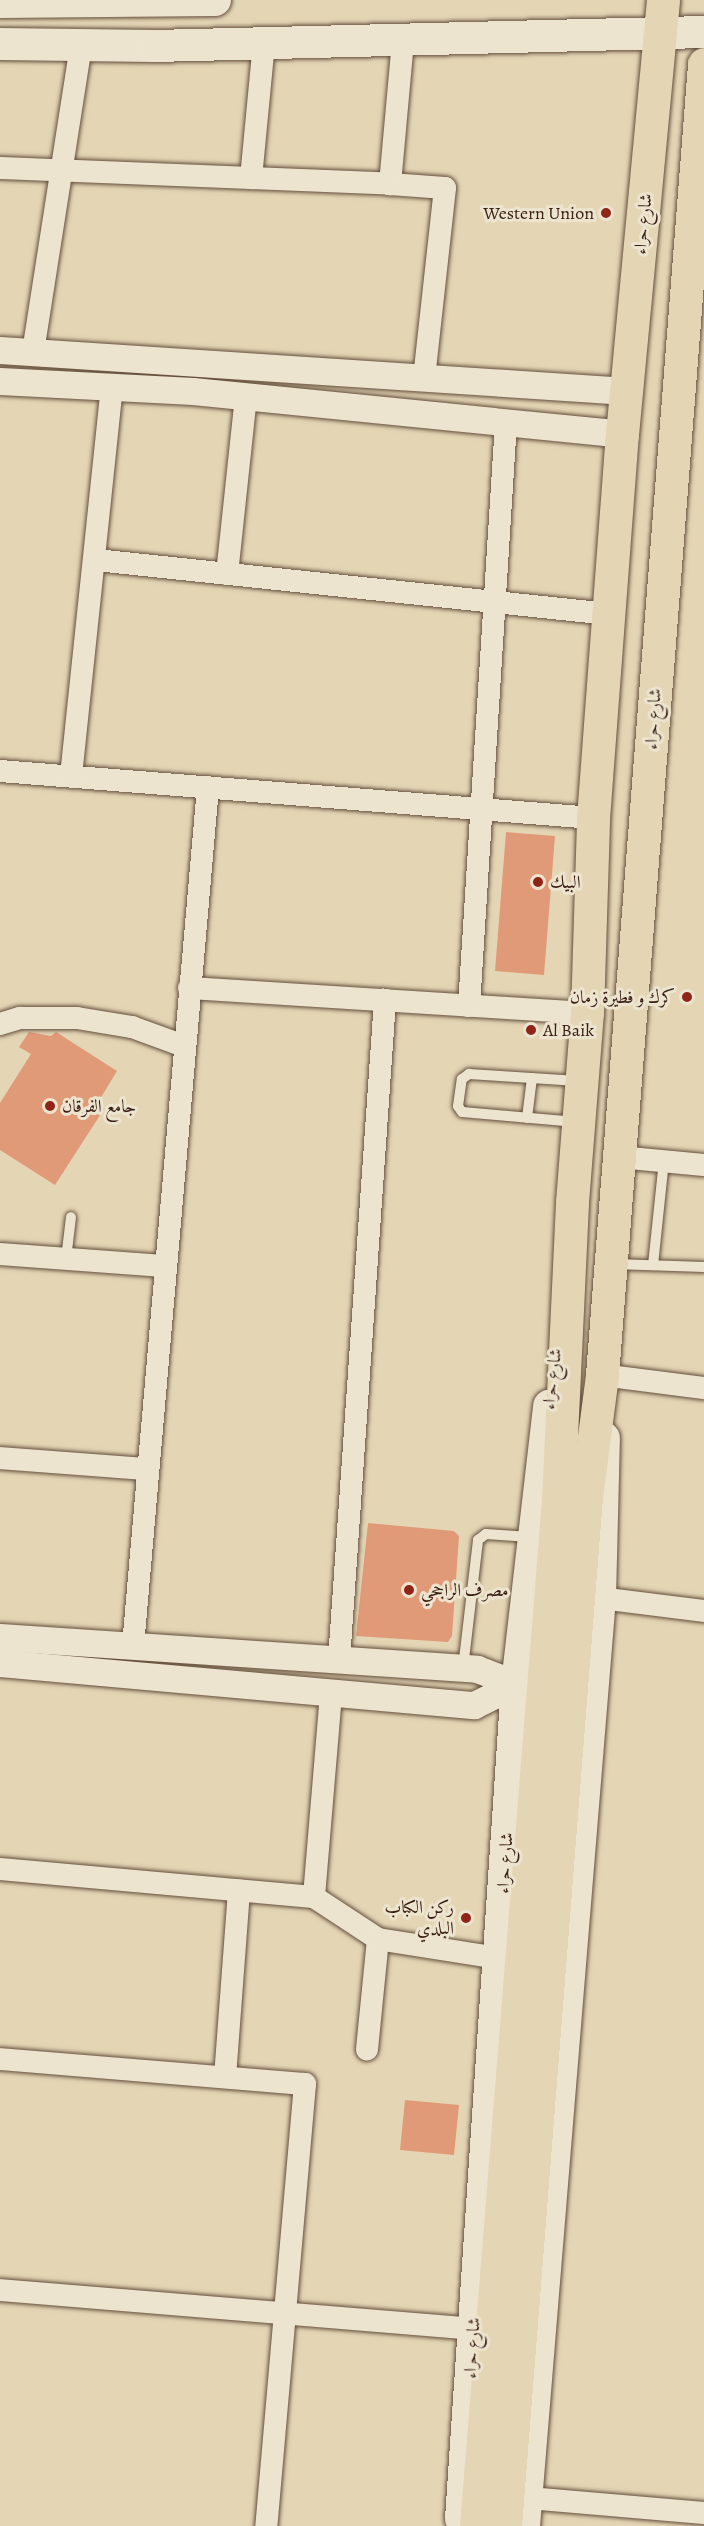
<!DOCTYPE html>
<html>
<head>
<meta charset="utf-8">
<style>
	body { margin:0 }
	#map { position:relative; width:704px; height:2526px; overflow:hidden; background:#e4d6b5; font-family:Alegreya,Amiri,serif }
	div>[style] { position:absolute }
	.building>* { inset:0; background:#e19a77 }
	.roads { filter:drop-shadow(0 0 2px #644e3c) drop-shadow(0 0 2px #644e3c) }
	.service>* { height:10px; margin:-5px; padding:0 5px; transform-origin:5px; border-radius:5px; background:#ede4cf }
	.minor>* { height:22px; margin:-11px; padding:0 11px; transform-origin:11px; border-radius:11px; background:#ede4cf }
	.tertiary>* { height:27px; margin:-13.5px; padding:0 13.5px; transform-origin:13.5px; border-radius:13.5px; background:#ede4cf }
	.secondary>* { height:32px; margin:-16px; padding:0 16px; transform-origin:16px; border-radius:16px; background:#ede4cf }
	.primary>* { height:33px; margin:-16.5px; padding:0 16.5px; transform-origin:16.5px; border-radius:16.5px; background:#e4d6b5 }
	.dots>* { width:16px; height:16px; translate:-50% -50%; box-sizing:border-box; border:3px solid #ede4cf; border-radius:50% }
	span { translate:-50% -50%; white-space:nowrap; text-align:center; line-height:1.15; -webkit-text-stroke:6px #ede4cf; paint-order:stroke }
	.poi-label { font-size:18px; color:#3a2014 }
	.right { translate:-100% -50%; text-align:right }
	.left { translate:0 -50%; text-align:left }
	.street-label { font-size:18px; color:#3a2014 }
</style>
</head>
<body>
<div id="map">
	<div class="building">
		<div style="clip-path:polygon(506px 832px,555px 836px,544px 975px,495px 971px)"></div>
		<div style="clip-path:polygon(29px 1032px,51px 1036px,56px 1032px,117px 1071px,97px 1104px,104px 1109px,55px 1185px,0 1150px,0 1103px,31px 1054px,19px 1047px)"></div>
		<div style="clip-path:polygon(368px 1523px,454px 1531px,459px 1536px,452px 1636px,448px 1642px,356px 1636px)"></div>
		<div style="clip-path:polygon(405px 2100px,459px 2105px,454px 2155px,400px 2150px)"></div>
	</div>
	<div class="roads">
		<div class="service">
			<div style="left:527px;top:1118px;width:40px;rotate:-82.9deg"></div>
			<div style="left:576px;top:1122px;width:114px;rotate:-175deg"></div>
			<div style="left:462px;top:1112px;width:7px;rotate:-124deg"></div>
			<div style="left:458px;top:1106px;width:27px;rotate:-82deg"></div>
			<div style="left:462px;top:1079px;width:9px;rotate:-36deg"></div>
			<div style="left:469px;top:1074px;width:109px;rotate:3.7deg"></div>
			<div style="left:66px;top:1259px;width:42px;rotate:-83.2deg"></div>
			<div style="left:614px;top:1264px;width:90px;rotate:1.9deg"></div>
			<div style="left:653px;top:1265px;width:105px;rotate:-84deg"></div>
			<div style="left:463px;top:1668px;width:129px;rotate:-83.3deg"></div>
			<div style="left:478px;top:1540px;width:10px;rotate:-37deg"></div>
			<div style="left:486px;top:1534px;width:44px;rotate:3.9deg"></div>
		</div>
		<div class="minor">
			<div style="left:403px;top:41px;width:144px;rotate:95.2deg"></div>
			<div style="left:390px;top:184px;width:55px;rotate:4.2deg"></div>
			<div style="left:445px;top:188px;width:191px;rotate:96.3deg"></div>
			<div style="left:0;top:168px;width:390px;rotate:2.3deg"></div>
			<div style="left:251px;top:178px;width:135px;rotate:-84.5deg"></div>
			<div style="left:33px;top:352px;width:310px;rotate:-81.1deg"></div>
			<div style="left:96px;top:560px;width:516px;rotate:6.01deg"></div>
			<div style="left:227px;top:574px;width:179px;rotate:-83.9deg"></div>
			<div style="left:0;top:771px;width:595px;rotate:4.53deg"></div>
			<div style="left:71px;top:776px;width:390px;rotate:-84deg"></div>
			<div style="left:189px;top:988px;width:399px;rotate:3.6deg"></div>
			<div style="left:469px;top:1006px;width:585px;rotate:-86.37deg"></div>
			<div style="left:0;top:1024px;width:21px;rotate:-17deg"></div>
			<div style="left:20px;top:1018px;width:57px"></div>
			<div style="left:77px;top:1018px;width:56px;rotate:9.3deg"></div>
			<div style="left:132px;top:1027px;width:55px;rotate:20.1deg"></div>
			<div style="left:619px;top:1157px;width:85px;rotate:5.4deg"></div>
			<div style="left:0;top:1254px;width:164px;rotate:4.2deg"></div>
			<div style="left:602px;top:1375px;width:103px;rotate:7.3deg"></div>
			<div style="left:0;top:1458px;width:148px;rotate:4.3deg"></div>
			<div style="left:600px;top:1598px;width:105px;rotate:7.1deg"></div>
			<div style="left:133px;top:1646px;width:862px;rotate:-85.01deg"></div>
			<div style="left:339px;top:1660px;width:662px;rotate:-86.01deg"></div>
			<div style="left:331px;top:1694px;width:204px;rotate:94.8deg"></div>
			<div style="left:314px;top:1897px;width:77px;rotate:33.3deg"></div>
			<div style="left:378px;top:1939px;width:111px;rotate:95.7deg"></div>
			<div style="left:0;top:1869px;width:315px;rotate:5.1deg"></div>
			<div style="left:378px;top:1939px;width:121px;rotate:9deg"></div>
			<div style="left:0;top:2059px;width:306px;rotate:4.7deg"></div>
			<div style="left:305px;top:2084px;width:444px;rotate:95deg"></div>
			<div style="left:225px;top:2077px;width:187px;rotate:-85.7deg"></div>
			<div style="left:0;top:2290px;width:475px;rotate:4.7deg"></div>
			<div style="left:528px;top:2498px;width:177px;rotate:4.9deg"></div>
		</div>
		<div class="tertiary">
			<div style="left:0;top:350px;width:628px;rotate:3.74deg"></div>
			<div style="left:0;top:381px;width:193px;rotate:3deg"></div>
			<div style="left:193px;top:391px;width:431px;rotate:5.7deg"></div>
			<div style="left:0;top:1637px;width:478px;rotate:3.8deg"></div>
			<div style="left:477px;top:1669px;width:43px;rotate:20.6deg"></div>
			<div style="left:0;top:1663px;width:476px;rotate:5.1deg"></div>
			<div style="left:474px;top:1705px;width:48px;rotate:-26deg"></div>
		</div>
		<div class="secondary">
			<div style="left:0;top:2px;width:215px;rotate:-0.5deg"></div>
			<div style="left:0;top:44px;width:155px;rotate:0.7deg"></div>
			<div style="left:155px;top:46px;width:549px;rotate:-1.46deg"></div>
			<div style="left:461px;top:2519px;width:837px;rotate:-86.16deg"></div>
			<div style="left:517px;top:1684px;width:280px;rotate:-83.4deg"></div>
			<div style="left:524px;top:2526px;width:931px;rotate:-85.32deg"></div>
			<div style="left:600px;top:1598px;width:160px;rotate:-88.6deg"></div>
		</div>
		<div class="primary">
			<div style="left:476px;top:2526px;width:1029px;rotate:-85.43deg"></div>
			<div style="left:558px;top:1500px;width:298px;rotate:-87.3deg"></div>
			<div style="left:572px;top:1202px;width:190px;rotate:-85.5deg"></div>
			<div style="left:587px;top:1013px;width:195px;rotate:-88.2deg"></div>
			<div style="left:593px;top:818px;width:385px;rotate:-85.7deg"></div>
			<div style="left:622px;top:434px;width:436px;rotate:-84.6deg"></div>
			<div style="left:505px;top:2526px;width:1032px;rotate:-85.5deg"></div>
			<div style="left:586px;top:1497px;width:123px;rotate:-82.5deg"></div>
			<div style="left:602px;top:1375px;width:1315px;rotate:-85.55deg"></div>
		</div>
	</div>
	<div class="dots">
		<div style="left:606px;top:213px;background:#8f2418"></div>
		<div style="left:538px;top:882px;background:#8f2418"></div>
		<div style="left:687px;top:997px;background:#8f2418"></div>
		<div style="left:531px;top:1030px;background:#8f2418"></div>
		<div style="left:50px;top:1106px;background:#8f2418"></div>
		<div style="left:409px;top:1590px;background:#8f2418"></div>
		<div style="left:466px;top:1918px;background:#8f2418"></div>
	</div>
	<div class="poi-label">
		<span class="right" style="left:594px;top:213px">Western Union</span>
		<span class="left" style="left:550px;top:882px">البيك</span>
		<span class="right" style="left:675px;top:997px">كرك و فطيرة زمان</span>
		<span class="left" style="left:543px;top:1030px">Al Baik</span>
		<span class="left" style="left:62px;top:1106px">جامع الفرقان</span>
		<span class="left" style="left:421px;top:1590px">مصرف الراجحي</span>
		<span class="right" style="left:454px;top:1918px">ركن الكباب<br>البلدي</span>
	</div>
	<div class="street-label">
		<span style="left:643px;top:224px;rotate:-84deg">شارع حراء</span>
		<span style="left:653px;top:719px;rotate:-86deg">شارع حراء</span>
		<span style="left:552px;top:1379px;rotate:-83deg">شارع حراء</span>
		<span style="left:505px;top:1863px;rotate:-86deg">شارع حراء</span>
		<span style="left:472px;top:2348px;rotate:-86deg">شارع حراء</span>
	</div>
</div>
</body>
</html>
